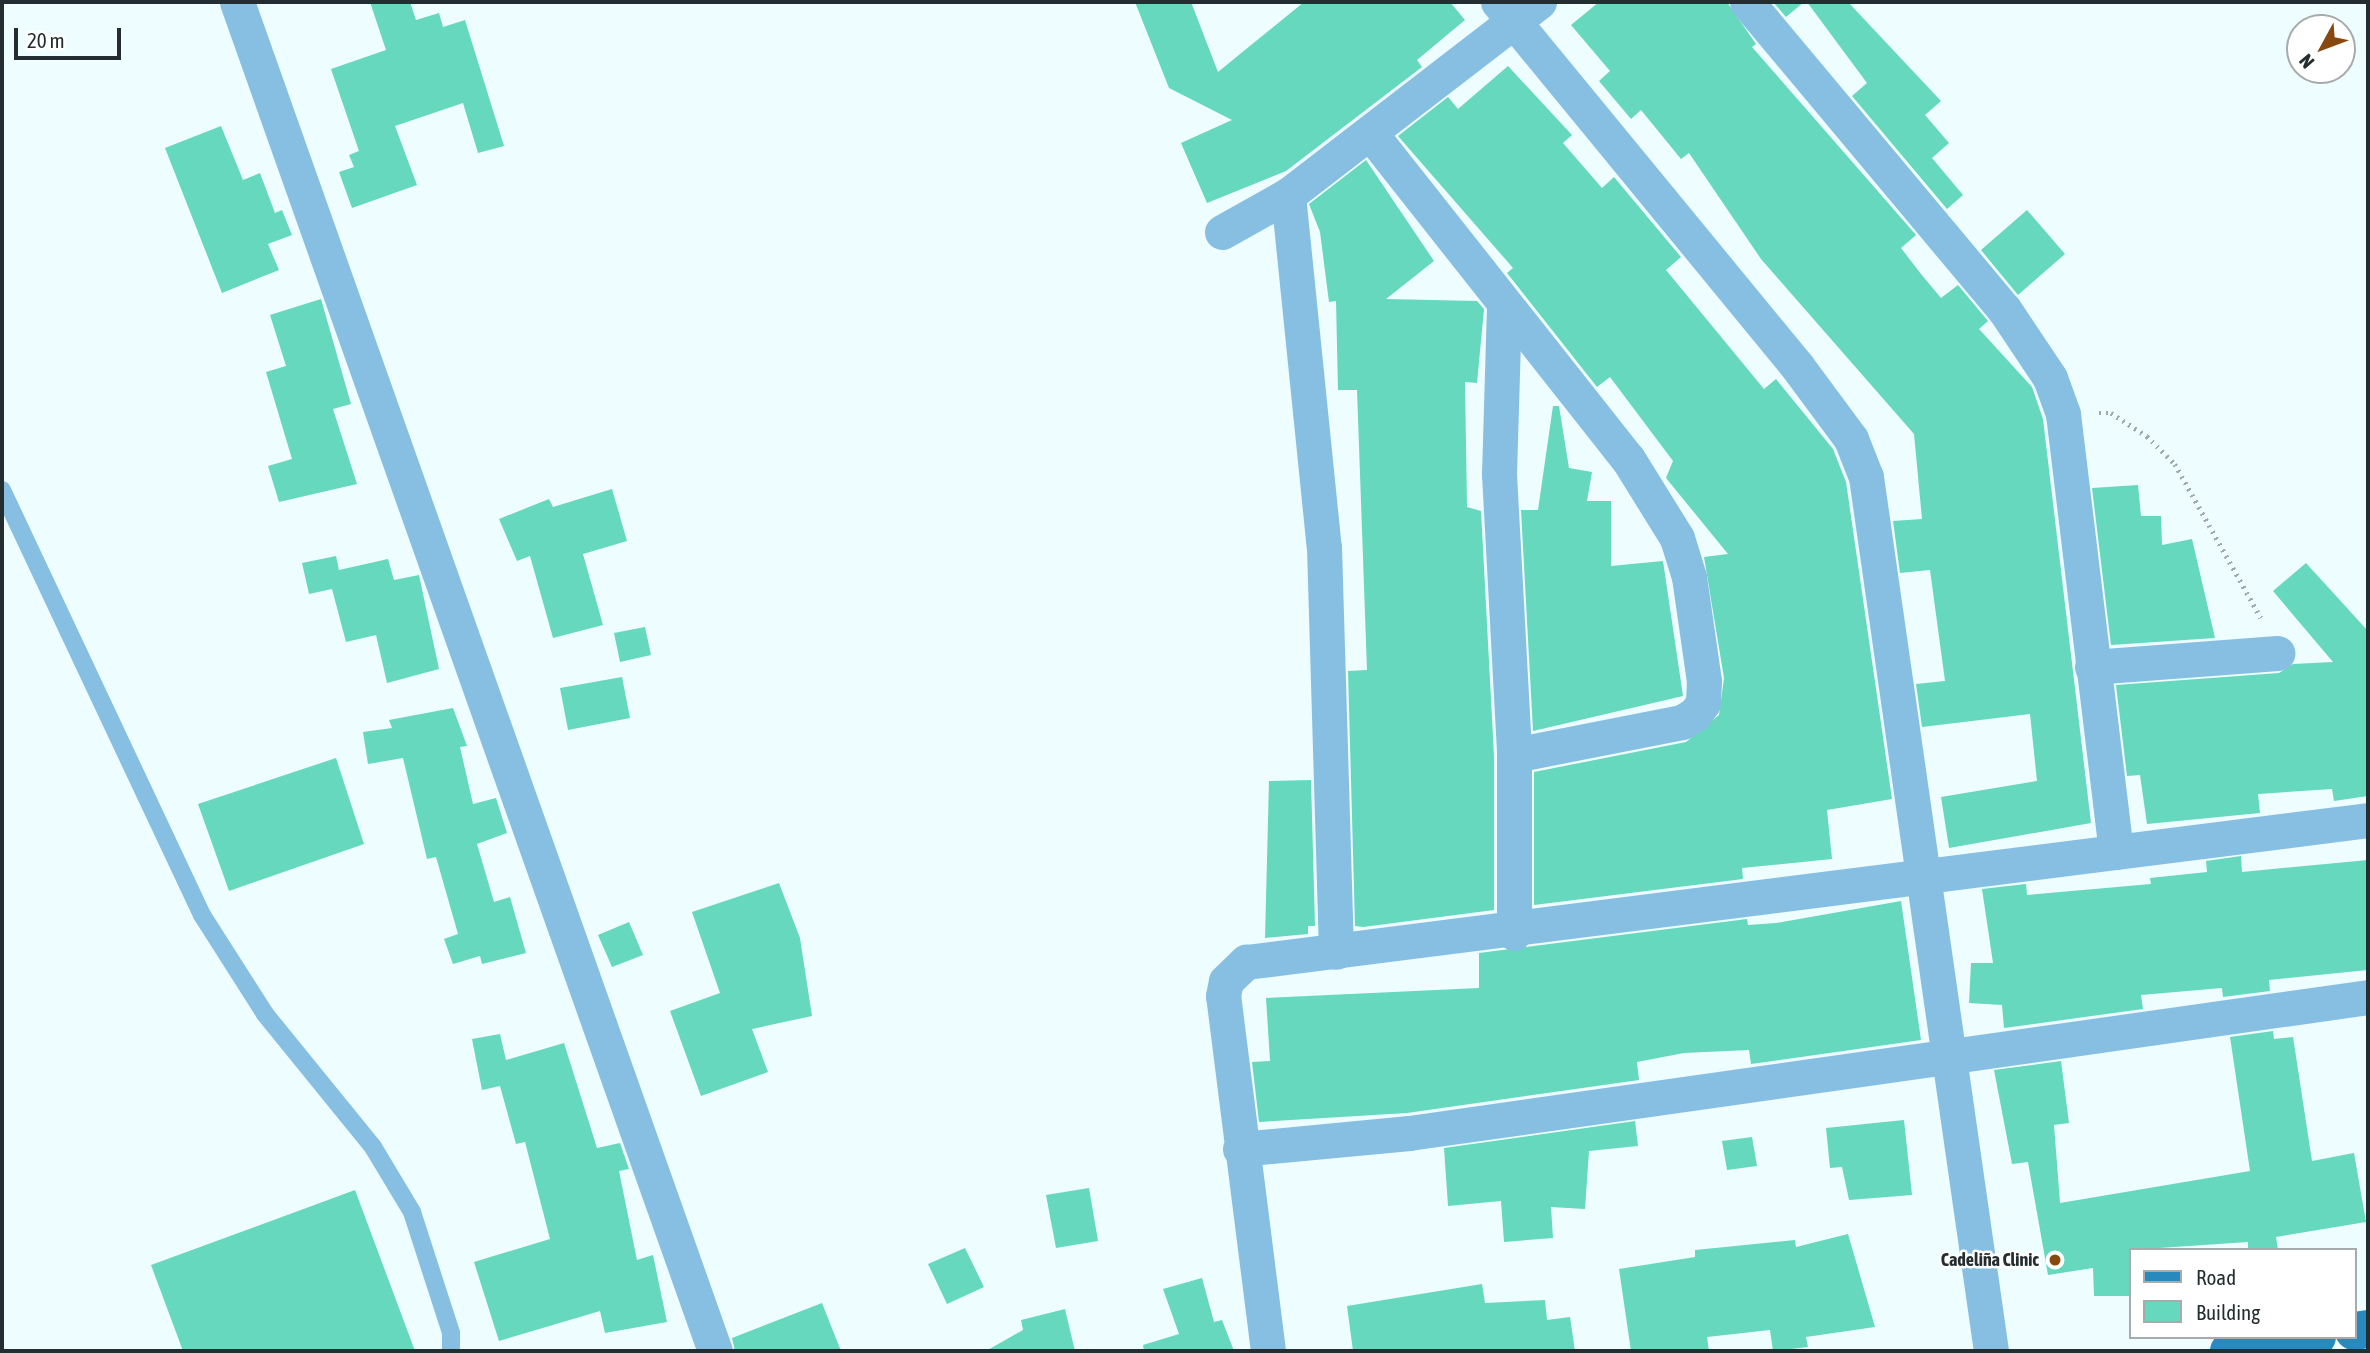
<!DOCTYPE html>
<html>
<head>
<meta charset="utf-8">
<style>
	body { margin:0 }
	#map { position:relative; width:2370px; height:1353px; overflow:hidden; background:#eefdff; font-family:"Asap Condensed",sans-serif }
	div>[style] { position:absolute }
	.building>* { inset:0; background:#65d8be }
	.path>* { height:4.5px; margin-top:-2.25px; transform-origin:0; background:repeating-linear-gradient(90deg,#9eabad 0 2px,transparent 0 7px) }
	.lane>* { height:18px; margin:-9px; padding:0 9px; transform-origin:9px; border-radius:9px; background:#87bfe3 }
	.street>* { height:35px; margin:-17.5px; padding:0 17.5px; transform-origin:17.5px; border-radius:17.5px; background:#87bfe3 }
	.primary>* { height:38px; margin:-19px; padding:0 19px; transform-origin:19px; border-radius:19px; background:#2789bc }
	.dots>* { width:19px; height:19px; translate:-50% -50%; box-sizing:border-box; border:4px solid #fff; border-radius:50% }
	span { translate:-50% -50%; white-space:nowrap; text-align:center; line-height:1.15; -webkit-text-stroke:5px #fff; paint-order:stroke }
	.poi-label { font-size:18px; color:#242d2f; font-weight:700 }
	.right { translate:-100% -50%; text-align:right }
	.frame { position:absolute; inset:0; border:4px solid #242d2f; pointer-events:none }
	.legend { position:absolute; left:2129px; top:1248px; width:228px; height:91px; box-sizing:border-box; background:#fff; border:2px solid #a7abac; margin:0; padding:9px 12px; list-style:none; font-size:21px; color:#242d2f }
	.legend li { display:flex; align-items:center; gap:14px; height:35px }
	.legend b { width:35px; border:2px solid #a7abac }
	.north { position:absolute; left:2286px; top:14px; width:70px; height:70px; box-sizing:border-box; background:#fff; border:2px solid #a7abac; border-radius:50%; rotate:229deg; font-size:19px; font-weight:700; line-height:28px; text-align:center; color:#242d2f }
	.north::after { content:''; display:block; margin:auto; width:24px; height:32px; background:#88490e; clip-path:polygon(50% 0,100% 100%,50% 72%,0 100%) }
	.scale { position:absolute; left:14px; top:28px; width:107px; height:32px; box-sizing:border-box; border:4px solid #242d2f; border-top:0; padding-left:9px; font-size:21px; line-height:24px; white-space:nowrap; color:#242d2f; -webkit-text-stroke:5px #fff; paint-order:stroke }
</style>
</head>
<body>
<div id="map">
	<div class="building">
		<div style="clip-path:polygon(370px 2px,410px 2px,416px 20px,439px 13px,443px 27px,465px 20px,504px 146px,478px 153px,463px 103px,395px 126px,417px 185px,352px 208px,339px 172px,354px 167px,349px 155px,359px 151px,331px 69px,386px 50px)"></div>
		<div style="clip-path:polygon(1135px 2px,1191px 2px,1218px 72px,1304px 2px,1450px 2px,1465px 20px,1417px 60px,1422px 67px,1286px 171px,1207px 203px,1181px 143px,1232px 120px,1169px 88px)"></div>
		<div style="clip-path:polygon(1599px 2px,1727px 2px,1756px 44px,1752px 47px,1916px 235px,1901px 248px,1921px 274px,1941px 298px,1958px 285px,1988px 321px,1979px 329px,2032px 387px,2043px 419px,2091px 823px,1949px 848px,1941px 797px,2037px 781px,2030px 714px,1922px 727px,1916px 684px,1945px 681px,1930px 570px,1900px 573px,1893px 521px,1922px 519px,1914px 434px,1761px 259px,1689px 153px,1681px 159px,1641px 110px,1631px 119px,1599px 81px,1610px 71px,1571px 25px)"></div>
		<div style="clip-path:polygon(1773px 2px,1804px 2px,1786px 17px)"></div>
		<div style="clip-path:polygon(1807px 2px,1848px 2px,1941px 101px,1925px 115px,1949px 143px,1932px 158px,1963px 195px,1947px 209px,1852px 96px,1867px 83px)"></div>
		<div style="clip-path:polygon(1508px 66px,1572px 135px,1563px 143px,1602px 188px,1614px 177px,1681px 257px,1666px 270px,1764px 389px,1776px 379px,1833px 449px,1846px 482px,1892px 799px,1827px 810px,1832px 859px,1742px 868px,1743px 879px,1534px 905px,1534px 772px,1686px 742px,1719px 715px,1724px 678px,1704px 557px,1728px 554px,1666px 478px,1673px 461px,1610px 377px,1597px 387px,1507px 273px,1513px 268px,1398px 136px,1448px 97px,1458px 109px)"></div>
		<div style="clip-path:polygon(221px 126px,243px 180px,260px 173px,275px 213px,282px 210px,292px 235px,268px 244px,279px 270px,222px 293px,165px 148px)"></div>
		<div style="clip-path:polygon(1366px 160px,1434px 261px,1386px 299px,1477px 301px,1484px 309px,1477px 383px,1465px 382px,1467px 507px,1481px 511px,1494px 756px,1494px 910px,1363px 927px,1355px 926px,1348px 671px,1367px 670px,1357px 390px,1338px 390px,1336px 301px,1329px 302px,1320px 232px,1309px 204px)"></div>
		<div style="clip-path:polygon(2027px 210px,2065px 254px,2018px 295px,1981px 250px)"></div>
		<div style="clip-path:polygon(321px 299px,351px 404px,333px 409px,357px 484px,279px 502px,268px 466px,292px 459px,266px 372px,286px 366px,270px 315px)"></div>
		<div style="clip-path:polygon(1553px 406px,1559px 406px,1569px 468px,1592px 472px,1587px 501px,1611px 501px,1611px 566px,1663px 561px,1683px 696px,1533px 731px,1521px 510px,1538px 510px)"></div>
		<div style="clip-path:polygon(2138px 485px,2141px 516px,2161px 516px,2162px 545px,2192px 539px,2215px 638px,2111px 645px,2092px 488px)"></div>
		<div style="clip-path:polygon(612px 489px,627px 541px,583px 554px,603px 625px,553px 638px,530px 556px,517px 561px,499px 519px,549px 499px,553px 507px)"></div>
		<div style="clip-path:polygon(336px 556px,339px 570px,388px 559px,394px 580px,419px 575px,439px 669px,387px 683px,376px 635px,346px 642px,332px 589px,309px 594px,302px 563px)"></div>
		<div style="clip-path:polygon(2306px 563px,2368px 631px,2368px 796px,2334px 801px,2332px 789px,2258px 794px,2260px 813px,2147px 824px,2140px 775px,2127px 776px,2116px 685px,2279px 673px,2293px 664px,2333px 662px,2273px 591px)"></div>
		<div style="clip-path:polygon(645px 627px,651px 655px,620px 662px,614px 633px)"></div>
		<div style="clip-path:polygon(622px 677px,630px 718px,568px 730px,560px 688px)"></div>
		<div style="clip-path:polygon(453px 708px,467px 746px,460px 747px,473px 804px,496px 798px,507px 833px,477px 844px,494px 902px,510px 897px,526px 953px,482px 964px,480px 956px,453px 964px,444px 939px,458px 934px,436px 857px,427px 859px,403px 758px,368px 764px,363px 732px,392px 728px,389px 720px)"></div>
		<div style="clip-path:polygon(336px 758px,364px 844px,229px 891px,198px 804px)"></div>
		<div style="clip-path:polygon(1311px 780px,1315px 926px,1308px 926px,1308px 934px,1265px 938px,1269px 781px)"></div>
		<div style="clip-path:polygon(2241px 856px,2242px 872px,2368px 860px,2368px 970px,2269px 980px,2270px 991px,2223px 997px,2222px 988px,2141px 995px,2143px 1009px,2004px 1028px,2002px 1005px,1969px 1003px,1971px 963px,1993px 963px,1982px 889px,2026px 884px,2027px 895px,2151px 884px,2150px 878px,2207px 872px,2206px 861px)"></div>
		<div style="clip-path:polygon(779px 883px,800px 938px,812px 1016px,752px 1029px,768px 1072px,701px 1096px,670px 1011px,720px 993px,692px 912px)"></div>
		<div style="clip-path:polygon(1901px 901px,1921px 1040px,1751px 1064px,1749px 1050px,1684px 1053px,1637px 1062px,1639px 1080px,1407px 1113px,1259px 1122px,1252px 1062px,1270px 1061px,1266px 998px,1479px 988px,1479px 953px,1747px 919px,1748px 925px,1776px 923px)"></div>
		<div style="clip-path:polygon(629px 922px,643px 955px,612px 967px,598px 935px)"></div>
		<div style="clip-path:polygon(2273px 1031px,2274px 1039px,2293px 1037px,2312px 1161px,2354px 1153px,2366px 1222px,2276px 1237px,2278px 1250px,2248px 1250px,2248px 1242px,2130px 1250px,2130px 1296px,2094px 1296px,2093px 1268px,2048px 1275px,2028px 1162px,2012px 1164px,1994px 1070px,2061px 1061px,2069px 1123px,2054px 1125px,2060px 1203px,2250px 1171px,2230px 1037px)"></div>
		<div style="clip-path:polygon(500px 1034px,506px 1060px,564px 1043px,597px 1148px,620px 1143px,629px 1169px,619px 1171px,637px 1260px,653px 1255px,667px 1322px,605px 1333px,600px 1311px,499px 1341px,474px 1262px,550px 1239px,525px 1142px,516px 1144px,500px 1086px,482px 1090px,472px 1039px)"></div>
		<div style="clip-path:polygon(1904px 1120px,1912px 1195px,1849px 1200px,1842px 1167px,1830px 1168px,1826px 1128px)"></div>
		<div style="clip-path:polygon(1635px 1121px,1638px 1146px,1589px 1151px,1585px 1209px,1551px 1207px,1553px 1238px,1504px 1242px,1501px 1201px,1448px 1206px,1444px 1148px)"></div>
		<div style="clip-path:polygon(1752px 1137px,1757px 1166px,1727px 1170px,1722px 1141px)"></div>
		<div style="clip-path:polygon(1089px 1188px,1098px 1241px,1056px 1248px,1046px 1195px)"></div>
		<div style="clip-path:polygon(355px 1190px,415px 1351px,183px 1351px,151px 1265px)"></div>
		<div style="clip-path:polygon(1848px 1234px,1875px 1327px,1806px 1337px,1808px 1347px,1773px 1351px,1770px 1330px,1707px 1337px,1709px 1351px,1631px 1351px,1619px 1269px,1695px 1257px,1695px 1250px,1795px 1240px,1796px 1247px)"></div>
		<div style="clip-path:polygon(965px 1248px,984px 1287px,947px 1304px,928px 1264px)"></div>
		<div style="clip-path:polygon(1202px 1278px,1214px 1322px,1222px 1320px,1234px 1351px,1144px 1351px,1143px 1345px,1179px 1334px,1163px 1289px)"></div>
		<div style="clip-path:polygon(1482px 1284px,1485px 1303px,1545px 1300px,1547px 1320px,1570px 1317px,1575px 1351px,1353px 1351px,1347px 1306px)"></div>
		<div style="clip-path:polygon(822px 1303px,841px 1351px,735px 1351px,732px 1338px)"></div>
		<div style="clip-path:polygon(1065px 1309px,1075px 1351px,986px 1351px,1023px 1330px,1021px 1320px)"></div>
	</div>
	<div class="path">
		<div style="left:2099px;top:413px;width:12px"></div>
		<div style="left:2111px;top:413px;width:43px;rotate:32.6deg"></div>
		<div style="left:2147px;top:436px;width:40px;rotate:45deg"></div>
		<div style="left:2175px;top:464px;width:176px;rotate:60.8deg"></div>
	</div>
	<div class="lane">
		<div style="left:2px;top:490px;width:470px;rotate:64.8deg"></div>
		<div style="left:202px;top:915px;width:117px;rotate:57.5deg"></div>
		<div style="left:265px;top:1014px;width:171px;rotate:50.9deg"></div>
		<div style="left:373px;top:1147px;width:76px;rotate:59deg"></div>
		<div style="left:412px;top:1212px;width:127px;rotate:72.1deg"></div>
		<div style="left:451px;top:1333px;width:18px;rotate:90deg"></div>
	</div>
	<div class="street">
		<div style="left:237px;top:2px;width:1431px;rotate:70.49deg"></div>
		<div style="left:1498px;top:2px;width:471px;rotate:50.6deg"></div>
		<div style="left:1797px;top:366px;width:91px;rotate:53.5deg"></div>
		<div style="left:1851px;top:439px;width:41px;rotate:68.5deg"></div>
		<div style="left:1866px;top:477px;width:883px;rotate:81.86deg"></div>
		<div style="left:1747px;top:2px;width:400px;rotate:50.1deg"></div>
		<div style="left:2004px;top:309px;width:83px;rotate:56.3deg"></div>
		<div style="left:2050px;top:378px;width:38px;rotate:70deg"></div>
		<div style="left:2063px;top:414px;width:441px;rotate:83.1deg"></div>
		<div style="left:1371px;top:134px;width:414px;rotate:51.7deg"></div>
		<div style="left:1628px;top:459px;width:93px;rotate:58.2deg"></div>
		<div style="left:1677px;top:538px;width:41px;rotate:72.9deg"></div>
		<div style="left:1689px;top:577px;width:105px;rotate:81.8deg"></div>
		<div style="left:1704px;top:681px;width:22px;rotate:93deg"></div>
		<div style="left:1703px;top:703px;width:14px;rotate:126deg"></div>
		<div style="left:1695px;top:714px;width:15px;rotate:148deg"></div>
		<div style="left:1682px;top:722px;width:171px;rotate:168.9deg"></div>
		<div style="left:1288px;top:195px;width:354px;rotate:84.2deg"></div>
		<div style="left:1324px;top:547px;width:405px;rotate:88.3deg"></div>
		<div style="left:1222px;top:232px;width:76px;rotate:-29.3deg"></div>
		<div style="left:1288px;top:195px;width:317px;rotate:-37.6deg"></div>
		<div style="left:1504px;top:306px;width:168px;rotate:91.7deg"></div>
		<div style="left:1499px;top:474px;width:281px;rotate:86.9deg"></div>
		<div style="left:1514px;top:755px;width:178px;rotate:90deg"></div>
		<div style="left:2092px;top:667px;width:186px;rotate:-4.3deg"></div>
		<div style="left:1240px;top:1149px;width:170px;rotate:-5.4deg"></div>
		<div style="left:1409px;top:1133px;width:969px;rotate:-8.07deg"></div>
		<div style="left:1268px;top:1351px;width:358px;rotate:-97.2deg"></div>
		<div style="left:1223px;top:996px;width:15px;rotate:-79deg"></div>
		<div style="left:1226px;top:981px;width:28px;rotate:-44deg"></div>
		<div style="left:1246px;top:962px;width:1131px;rotate:-7.21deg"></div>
	</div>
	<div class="primary">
		<div style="left:2354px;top:1331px;width:14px;rotate:-8deg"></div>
		<div style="left:2229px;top:1351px;width:89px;rotate:-9deg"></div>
	</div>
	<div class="dots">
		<div style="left:2055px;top:1260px;background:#88490e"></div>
	</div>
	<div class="poi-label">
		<span class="right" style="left:2039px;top:1260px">Cadeliña Clinic</span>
	</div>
	<div class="frame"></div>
	<ul class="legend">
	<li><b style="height:9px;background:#2789bc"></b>Road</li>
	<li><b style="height:19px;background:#65d8be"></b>Building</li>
	</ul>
	<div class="north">N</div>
	<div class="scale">20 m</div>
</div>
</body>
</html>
